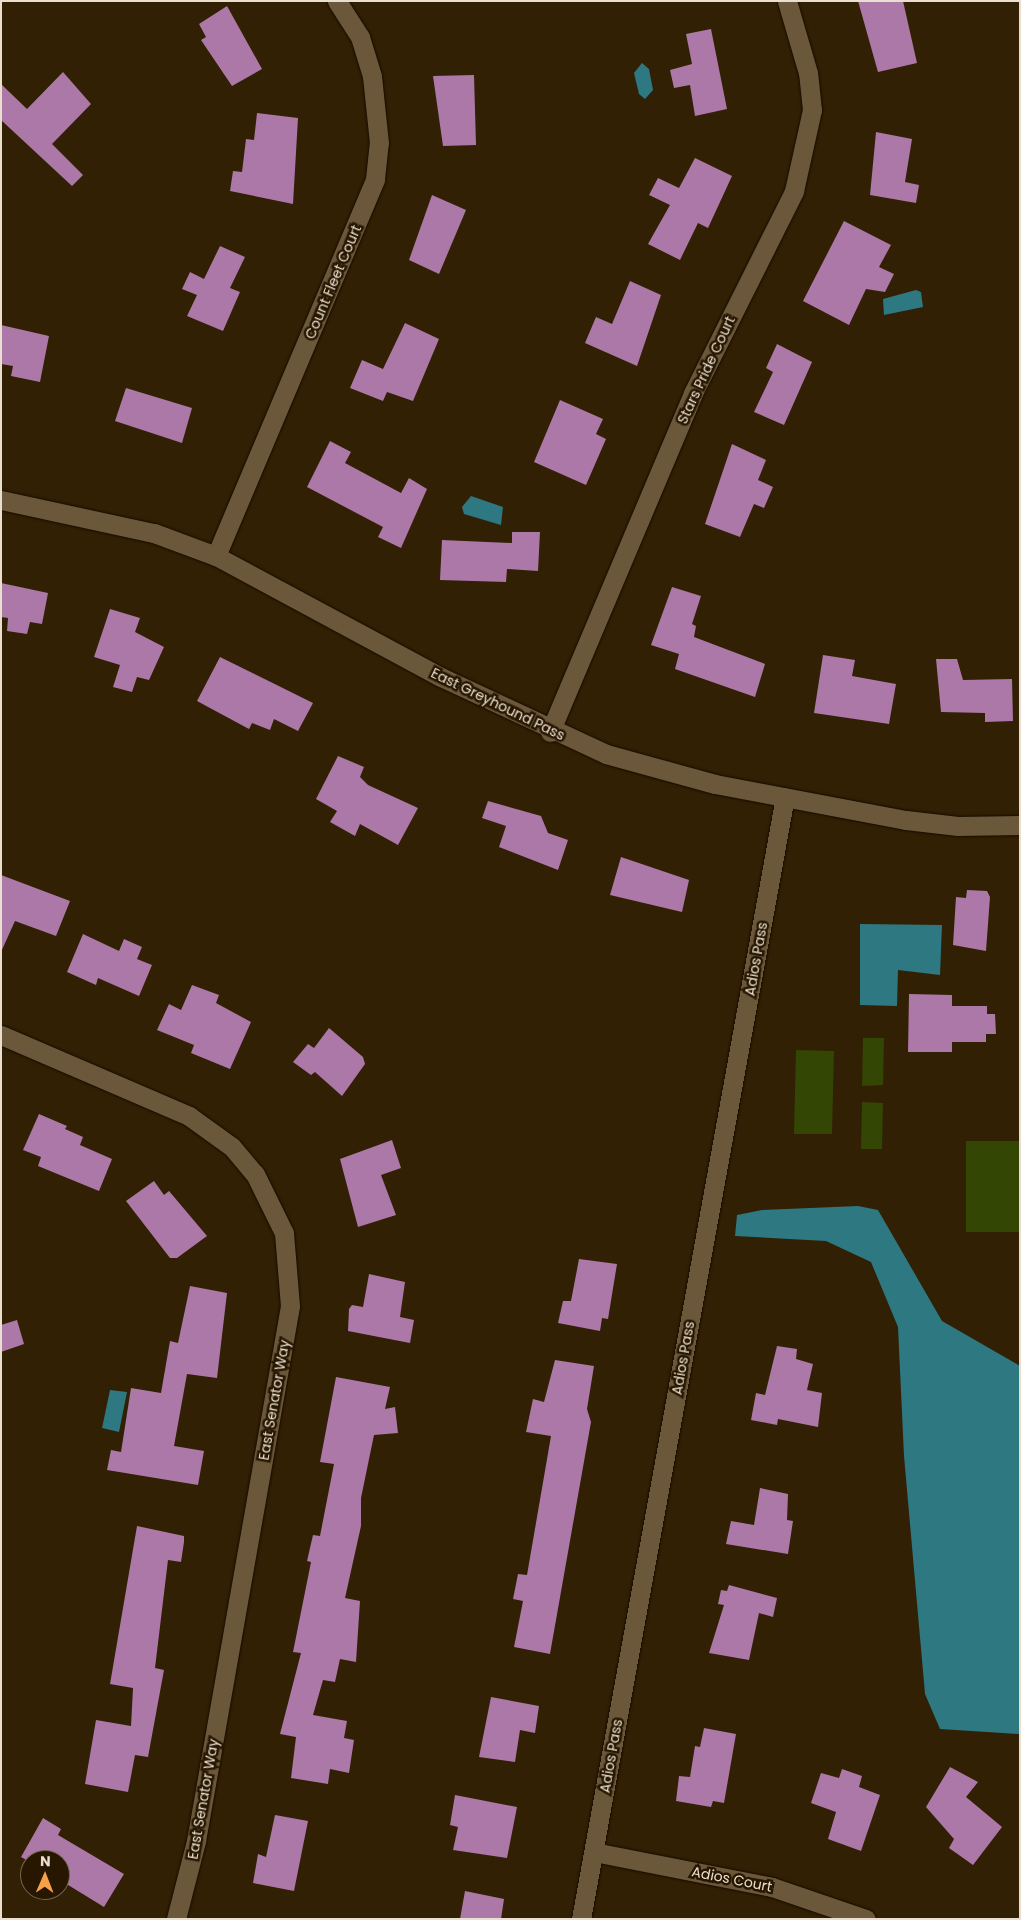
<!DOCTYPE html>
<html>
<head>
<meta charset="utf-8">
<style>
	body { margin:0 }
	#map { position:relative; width:1021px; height:1920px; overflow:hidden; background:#312003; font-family:Poppins,sans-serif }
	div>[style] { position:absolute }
	.green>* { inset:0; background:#334603 }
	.water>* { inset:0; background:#2e7882 }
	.building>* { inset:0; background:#ac78a8 }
	.roads { filter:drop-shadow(0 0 1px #160a00) drop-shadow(0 0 1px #160a00) }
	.street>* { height:19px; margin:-9.5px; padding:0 9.5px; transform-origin:9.5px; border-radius:9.5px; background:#6b583b }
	span { translate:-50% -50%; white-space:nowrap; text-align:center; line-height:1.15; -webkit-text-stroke:5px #271600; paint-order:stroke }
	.street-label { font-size:14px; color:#eadfce }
	.frame { position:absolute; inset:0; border:2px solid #eadfce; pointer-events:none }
	.north { position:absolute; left:20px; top:1850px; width:50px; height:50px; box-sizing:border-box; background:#271600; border:1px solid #756652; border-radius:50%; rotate:1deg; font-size:14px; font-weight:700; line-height:20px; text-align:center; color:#eadfce }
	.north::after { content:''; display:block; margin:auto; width:18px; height:22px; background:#f7a149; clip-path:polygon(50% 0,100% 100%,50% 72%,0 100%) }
</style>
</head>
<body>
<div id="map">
	<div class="green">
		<div style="clip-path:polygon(863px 1038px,884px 1038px,883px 1085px,862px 1086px)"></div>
		<div style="clip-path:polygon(796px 1050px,834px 1051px,832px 1134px,794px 1134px)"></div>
		<div style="clip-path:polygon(862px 1102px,883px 1103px,882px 1149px,861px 1149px)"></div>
		<div style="clip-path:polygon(966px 1141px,1020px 1141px,1019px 1232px,966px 1232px)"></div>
	</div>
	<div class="water">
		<div style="clip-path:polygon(642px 63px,649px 69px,653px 90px,645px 99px,639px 94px,634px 73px)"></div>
		<div style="clip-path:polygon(916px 290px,921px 292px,923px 307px,884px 315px,883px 299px)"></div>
		<div style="clip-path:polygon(471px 496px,503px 507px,501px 525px,464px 514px,462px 507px)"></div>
		<div style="clip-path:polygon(860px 924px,942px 925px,940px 975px,898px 970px,897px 1006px,860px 1005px)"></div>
		<div style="clip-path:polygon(858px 1206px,878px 1210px,942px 1321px,1020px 1366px,1020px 1734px,940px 1729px,925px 1694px,904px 1456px,898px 1327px,871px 1262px,826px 1241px,735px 1236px,737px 1215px,762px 1210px)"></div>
		<div style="clip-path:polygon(110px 1390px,127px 1392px,119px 1432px,102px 1428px)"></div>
	</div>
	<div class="building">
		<div style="clip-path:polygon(858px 1px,903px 1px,917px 63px,878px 72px)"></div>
		<div style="clip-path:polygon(227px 6px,262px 69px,232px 86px,201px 40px,206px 37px,199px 24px)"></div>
		<div style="clip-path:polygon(711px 29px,727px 109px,695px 116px,690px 85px,674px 88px,670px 70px,692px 64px,686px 34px)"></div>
		<div style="clip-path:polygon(63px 72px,91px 104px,52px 144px,83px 175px,72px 186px,1px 120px,1px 84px,27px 109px)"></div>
		<div style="clip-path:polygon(474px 75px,476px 145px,443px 146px,433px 76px)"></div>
		<div style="clip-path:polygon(257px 113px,298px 118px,293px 204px,230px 191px,233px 171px,242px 172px,246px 139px,254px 140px)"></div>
		<div style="clip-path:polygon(876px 132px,912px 139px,905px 182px,919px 185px,916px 203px,870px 195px)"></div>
		<div style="clip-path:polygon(695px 158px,732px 176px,708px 228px,698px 223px,680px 260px,648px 244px,670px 205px,649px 195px,658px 178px,679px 188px)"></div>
		<div style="clip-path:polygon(432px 195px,466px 210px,439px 274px,409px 260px)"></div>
		<div style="clip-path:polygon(844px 221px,891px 245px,879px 267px,894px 274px,885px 292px,866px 289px,849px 325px,803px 301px)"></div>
		<div style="clip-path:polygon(220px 246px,245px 257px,230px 288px,240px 292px,223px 331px,187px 316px,197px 295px,182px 289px,190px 272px,204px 279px)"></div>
		<div style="clip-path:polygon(630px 281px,661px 295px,637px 366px,585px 343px,596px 317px,612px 324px)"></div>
		<div style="clip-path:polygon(405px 323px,439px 339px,413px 401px,387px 392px,383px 401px,350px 388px,362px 360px,383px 369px)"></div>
		<div style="clip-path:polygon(1px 325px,49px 336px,40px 382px,11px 376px,13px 366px,1px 364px)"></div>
		<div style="clip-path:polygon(777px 344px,812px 362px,784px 425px,754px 412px,773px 372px,766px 368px)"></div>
		<div style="clip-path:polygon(126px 388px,192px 408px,182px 443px,115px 421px)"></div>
		<div style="clip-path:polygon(560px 400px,603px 419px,596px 434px,606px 439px,586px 485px,534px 462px)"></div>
		<div style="clip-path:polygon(330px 441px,351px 452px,345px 463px,401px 493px,409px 478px,427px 489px,401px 548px,378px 537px,383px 527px,307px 487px)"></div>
		<div style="clip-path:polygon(732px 444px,766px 460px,758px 480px,773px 487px,764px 508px,754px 504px,740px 537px,705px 524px)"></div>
		<div style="clip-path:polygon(512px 532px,540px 532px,538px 571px,507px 569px,506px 582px,440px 580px,442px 540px,512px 543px)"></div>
		<div style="clip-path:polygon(1px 583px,48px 593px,42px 624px,30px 622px,27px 634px,7px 631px,8px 618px,1px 617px)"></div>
		<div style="clip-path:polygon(672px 587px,701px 596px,692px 624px,696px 626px,694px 637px,765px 664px,755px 697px,675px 669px,679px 654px,651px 645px)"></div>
		<div style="clip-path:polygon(110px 609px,140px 618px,135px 632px,164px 647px,149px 680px,137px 677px,132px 692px,113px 687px,120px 665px,94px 657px)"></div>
		<div style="clip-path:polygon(823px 655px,855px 660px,852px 676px,896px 684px,889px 724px,814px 713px)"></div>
		<div style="clip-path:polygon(220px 657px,313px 703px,298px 731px,274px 719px,270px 730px,252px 723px,249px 729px,197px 701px)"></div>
		<div style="clip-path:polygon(936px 659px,957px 659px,963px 680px,1012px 679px,1013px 721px,985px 722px,985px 713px,941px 712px)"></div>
		<div style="clip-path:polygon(338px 756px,364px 767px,360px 777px,368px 785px,418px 808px,398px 845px,360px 824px,355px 836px,330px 822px,337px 811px,316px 799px)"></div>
		<div style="clip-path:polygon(488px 801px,541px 816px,548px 833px,568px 840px,558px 870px,499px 847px,506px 826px,482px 818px)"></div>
		<div style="clip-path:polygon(621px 857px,689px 880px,682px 912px,610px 895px)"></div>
		<div style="clip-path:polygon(1px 875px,70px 901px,56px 936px,15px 921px,1px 952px)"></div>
		<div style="clip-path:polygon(967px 890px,987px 891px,990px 897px,986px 951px,953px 945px,956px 897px,966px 898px)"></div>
		<div style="clip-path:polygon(83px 934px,119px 951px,124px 939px,142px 947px,137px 959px,152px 965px,139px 996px,98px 978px,96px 985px,67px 972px)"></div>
		<div style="clip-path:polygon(192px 985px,219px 995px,216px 1003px,251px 1022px,230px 1069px,191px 1053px,194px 1045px,157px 1030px,169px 1004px,181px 1010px)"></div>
		<div style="clip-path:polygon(909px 994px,952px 995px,952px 1006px,987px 1006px,987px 1014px,995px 1014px,996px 1034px,986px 1034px,986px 1042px,952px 1042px,952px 1052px,908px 1052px)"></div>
		<div style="clip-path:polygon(329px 1028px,363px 1057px,365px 1064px,342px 1096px,315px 1072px,311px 1075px,293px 1062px,308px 1044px,314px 1048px)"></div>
		<div style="clip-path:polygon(39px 1114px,67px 1126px,65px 1129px,83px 1137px,80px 1145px,112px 1159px,99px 1191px,38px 1166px,41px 1157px,23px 1150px)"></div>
		<div style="clip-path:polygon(392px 1140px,401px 1168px,381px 1175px,396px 1215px,358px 1227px,340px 1159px)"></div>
		<div style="clip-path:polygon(154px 1181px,164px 1195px,169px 1191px,207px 1236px,177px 1258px,170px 1258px,126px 1201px)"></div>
		<div style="clip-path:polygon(579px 1259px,617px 1264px,608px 1319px,602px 1318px,600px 1331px,558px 1323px,563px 1301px,571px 1301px)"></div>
		<div style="clip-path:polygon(369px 1274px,405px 1282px,400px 1317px,414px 1320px,410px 1343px,348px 1331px,349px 1309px,352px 1305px,363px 1307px)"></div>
		<div style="clip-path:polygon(190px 1286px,227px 1293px,217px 1378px,187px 1374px,174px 1446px,204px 1451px,198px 1485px,107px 1470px,111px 1450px,121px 1452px,131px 1388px,161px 1393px,170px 1341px,178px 1343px)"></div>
		<div style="clip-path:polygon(17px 1320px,24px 1344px,1px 1352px,1px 1325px)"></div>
		<div style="clip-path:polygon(777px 1346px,797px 1349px,796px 1359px,813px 1364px,807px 1390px,822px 1393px,818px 1427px,778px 1419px,777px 1425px,751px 1420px,756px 1393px,765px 1395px)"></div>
		<div style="clip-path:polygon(555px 1360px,594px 1366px,587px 1409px,591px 1422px,550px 1654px,514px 1647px,523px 1601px,513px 1599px,518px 1574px,527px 1575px,551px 1436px,526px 1432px,533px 1399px,544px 1402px)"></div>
		<div style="clip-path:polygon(336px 1377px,390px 1387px,385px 1409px,395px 1407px,398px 1433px,374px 1435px,361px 1498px,361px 1526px,345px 1598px,360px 1601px,356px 1662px,340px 1659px,335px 1682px,323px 1680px,313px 1715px,347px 1721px,344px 1738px,354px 1740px,349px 1773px,330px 1769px,328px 1784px,291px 1778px,296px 1737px,280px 1734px,301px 1653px,293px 1652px,311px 1562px,307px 1561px,313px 1535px,320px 1536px,334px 1464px,320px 1462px)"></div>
		<div style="clip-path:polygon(760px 1488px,788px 1494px,787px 1520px,793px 1521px,788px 1554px,726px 1544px,731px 1521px,754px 1525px)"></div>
		<div style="clip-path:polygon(137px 1526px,184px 1536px,184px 1542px,181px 1562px,168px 1560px,155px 1668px,164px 1670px,148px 1757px,135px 1755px,128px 1792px,85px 1784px,96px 1720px,131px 1726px,133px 1688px,110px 1684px)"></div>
		<div style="clip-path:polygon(729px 1585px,777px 1598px,773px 1617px,759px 1613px,749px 1660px,709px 1653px,724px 1605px,718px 1604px,721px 1590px,727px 1591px)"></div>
		<div style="clip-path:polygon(491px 1697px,539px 1706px,535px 1733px,520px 1730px,515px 1762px,479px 1757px)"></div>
		<div style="clip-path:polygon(704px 1728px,736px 1734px,724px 1803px,713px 1801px,711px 1807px,676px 1801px,679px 1776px,690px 1777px,695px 1746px,700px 1747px)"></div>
		<div style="clip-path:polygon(950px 1767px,978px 1782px,966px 1797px,1002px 1827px,973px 1865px,949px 1848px,954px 1839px,926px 1807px)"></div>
		<div style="clip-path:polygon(842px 1769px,862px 1776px,859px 1787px,880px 1795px,861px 1851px,828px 1839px,836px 1812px,811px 1803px,821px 1773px,839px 1778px)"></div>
		<div style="clip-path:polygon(455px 1795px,517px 1807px,507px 1858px,453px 1850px,458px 1827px,450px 1825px)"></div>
		<div style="clip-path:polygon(275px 1815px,308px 1821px,294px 1891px,253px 1883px,258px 1854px,266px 1857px)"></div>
		<div style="clip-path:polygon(43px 1818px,61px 1829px,58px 1835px,124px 1874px,104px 1907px,60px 1880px,60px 1860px,30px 1862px,21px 1857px)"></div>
		<div style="clip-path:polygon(465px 1891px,504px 1899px,501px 1919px,460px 1919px)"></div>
	</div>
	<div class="roads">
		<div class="street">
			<div style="left:1px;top:500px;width:157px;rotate:12.2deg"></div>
			<div style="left:154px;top:533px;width:66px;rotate:20.4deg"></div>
			<div style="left:216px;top:556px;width:255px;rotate:28.3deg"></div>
			<div style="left:441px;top:677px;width:182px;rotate:25deg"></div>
			<div style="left:606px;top:754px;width:113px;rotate:15.4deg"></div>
			<div style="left:715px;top:784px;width:194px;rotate:10.7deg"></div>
			<div style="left:906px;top:820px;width:52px;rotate:6.6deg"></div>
			<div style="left:958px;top:826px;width:62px;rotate:-0.9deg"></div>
			<div style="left:216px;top:556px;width:409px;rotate:-67.1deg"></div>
			<div style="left:375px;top:179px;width:36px;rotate:-84deg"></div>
			<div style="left:379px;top:143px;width:67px;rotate:-96deg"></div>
			<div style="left:372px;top:76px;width:41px;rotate:-107.1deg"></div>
			<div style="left:360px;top:37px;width:43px;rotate:-122.6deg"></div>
			<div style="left:550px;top:732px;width:368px;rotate:-67.1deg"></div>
			<div style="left:693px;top:393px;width:226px;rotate:-63.4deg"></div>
			<div style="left:794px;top:191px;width:83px;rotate:-77.5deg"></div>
			<div style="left:812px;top:110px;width:37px;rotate:-96deg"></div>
			<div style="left:808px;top:73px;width:75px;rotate:-106.3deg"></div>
			<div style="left:1px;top:1035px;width:205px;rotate:23.3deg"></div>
			<div style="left:189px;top:1116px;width:53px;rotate:35.8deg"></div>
			<div style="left:232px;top:1147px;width:35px;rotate:50deg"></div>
			<div style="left:255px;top:1174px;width:66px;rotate:63.8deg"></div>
			<div style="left:284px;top:1233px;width:73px;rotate:85.3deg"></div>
			<div style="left:290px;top:1306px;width:543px;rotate:99.97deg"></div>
			<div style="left:196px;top:1841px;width:81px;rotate:104.4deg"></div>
			<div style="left:594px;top:1852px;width:181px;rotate:11.1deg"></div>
			<div style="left:772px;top:1887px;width:99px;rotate:18.8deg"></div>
			<div style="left:581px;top:1919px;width:1140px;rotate:-79.7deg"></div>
		</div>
	</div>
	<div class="street-label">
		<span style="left:333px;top:282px;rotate:-67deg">Count Fleet Court</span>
		<span style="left:706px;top:370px;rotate:-65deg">Stars Pride Court</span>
		<span style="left:498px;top:704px;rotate:26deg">East Greyhound Pass</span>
		<span style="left:756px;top:959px;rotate:-80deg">Adios Pass</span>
		<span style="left:683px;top:1358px;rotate:-80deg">Adios Pass</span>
		<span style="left:274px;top:1400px;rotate:-80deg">East Senator Way</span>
		<span style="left:611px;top:1756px;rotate:-80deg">Adios Pass</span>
		<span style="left:203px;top:1799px;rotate:-80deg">East Senator Way</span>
		<span style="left:732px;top:1879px;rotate:11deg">Adios Court</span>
	</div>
	<div class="frame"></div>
	<div class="north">N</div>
</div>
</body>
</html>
